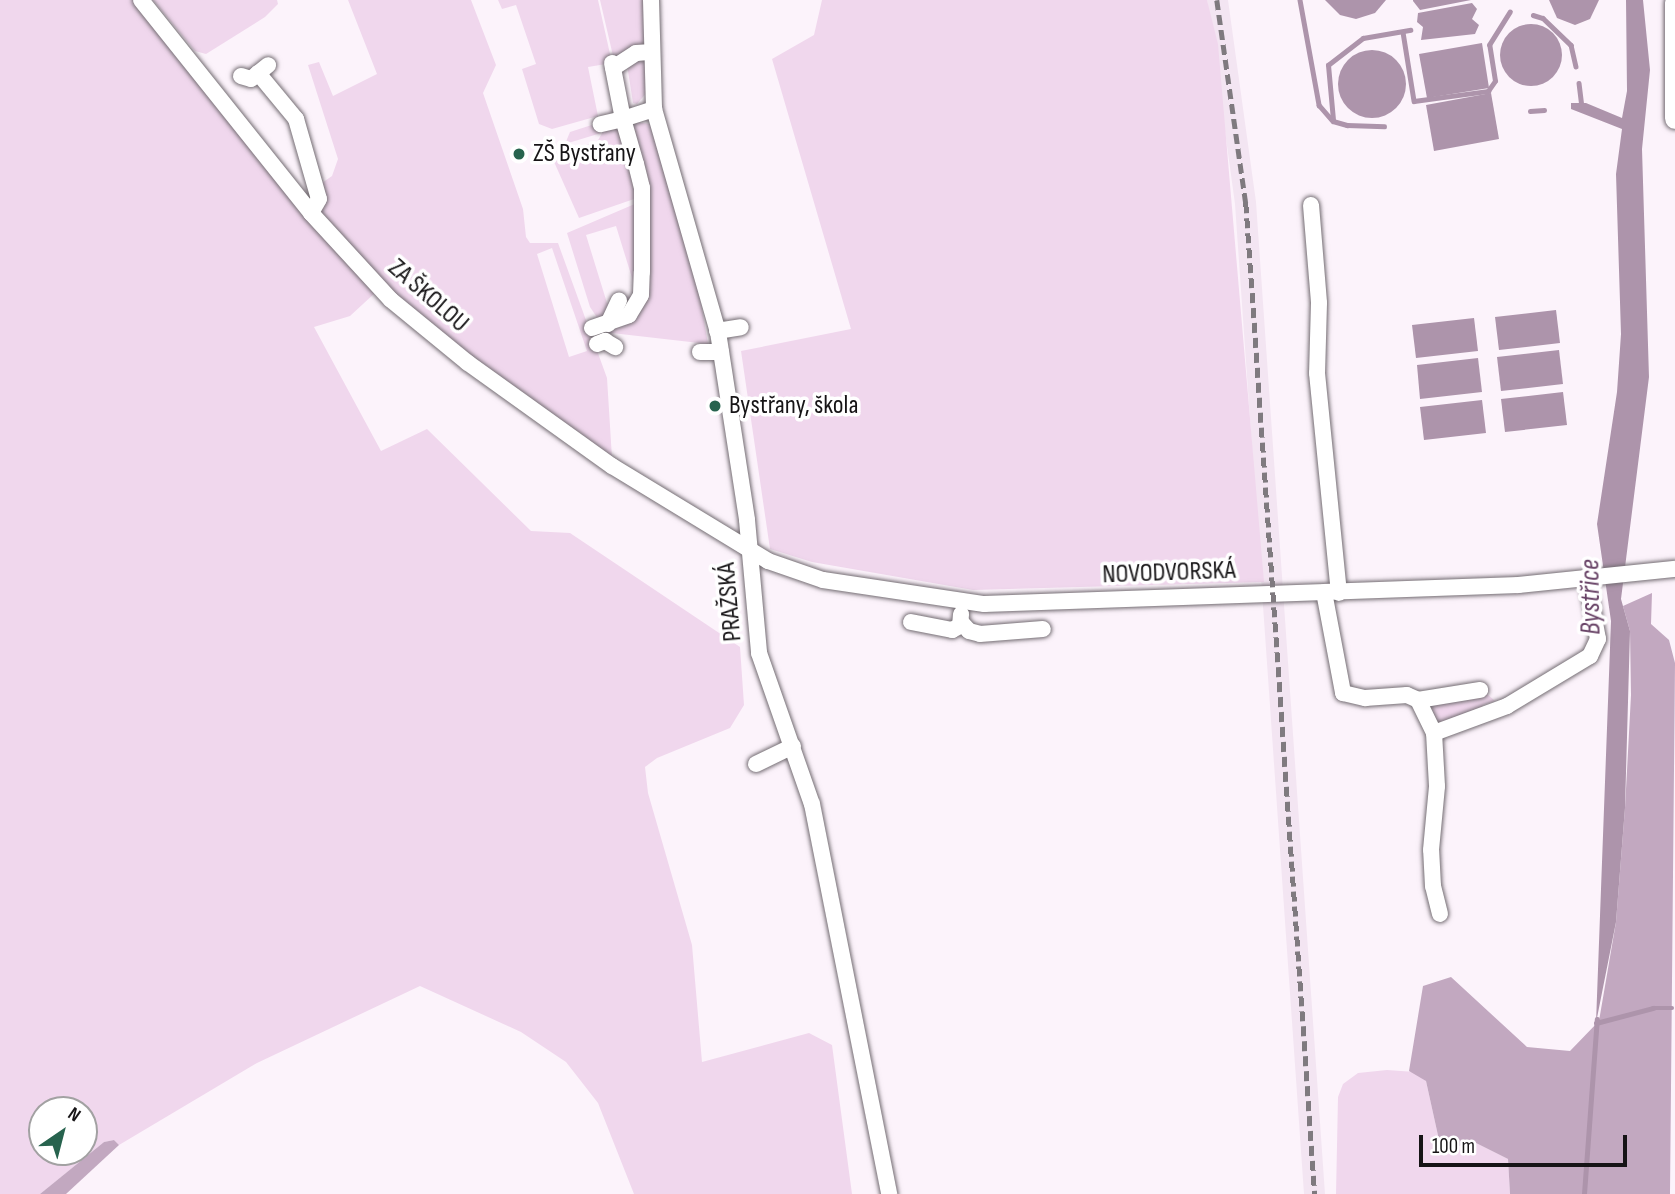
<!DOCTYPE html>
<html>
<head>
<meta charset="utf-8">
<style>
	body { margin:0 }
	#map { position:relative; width:1675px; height:1194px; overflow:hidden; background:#fcf3fb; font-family:"Sofia Sans Condensed",sans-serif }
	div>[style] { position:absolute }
	.built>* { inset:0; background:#f3e5f2 }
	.green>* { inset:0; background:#f0d7ed }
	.forest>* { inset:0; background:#c2a8c0 }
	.water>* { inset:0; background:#ad94ab }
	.round { border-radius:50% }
	.stream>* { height:4.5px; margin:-2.25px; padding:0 2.25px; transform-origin:2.25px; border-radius:2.25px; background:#ad94ab }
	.roads { filter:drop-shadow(0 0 2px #746d73) drop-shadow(0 0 2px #746d73) }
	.minor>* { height:16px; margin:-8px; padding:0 8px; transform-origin:8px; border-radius:8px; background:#fff }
	.major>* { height:21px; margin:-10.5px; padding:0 10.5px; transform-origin:10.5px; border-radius:10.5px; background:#fff }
	.rail>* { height:4.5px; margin-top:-2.25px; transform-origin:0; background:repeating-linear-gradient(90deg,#7f7a7f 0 10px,transparent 0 15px) }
	.dots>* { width:19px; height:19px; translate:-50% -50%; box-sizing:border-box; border:4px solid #fff; border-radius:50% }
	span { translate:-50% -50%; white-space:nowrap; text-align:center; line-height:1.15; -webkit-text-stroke:7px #fff; paint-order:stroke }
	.poi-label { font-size:26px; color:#161416 }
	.left { translate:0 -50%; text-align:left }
	.street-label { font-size:26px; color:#161416 }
	.water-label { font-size:28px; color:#664064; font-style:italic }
	.north { position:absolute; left:28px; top:1096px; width:70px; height:70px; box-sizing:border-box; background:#fff; border:2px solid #a2a1a2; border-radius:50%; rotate:35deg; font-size:19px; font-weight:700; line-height:28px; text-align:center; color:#161416 }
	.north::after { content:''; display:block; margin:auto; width:24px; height:32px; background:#27634e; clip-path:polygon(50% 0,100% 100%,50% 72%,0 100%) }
	.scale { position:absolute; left:1419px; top:1135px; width:208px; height:32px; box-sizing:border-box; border:4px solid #161416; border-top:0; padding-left:9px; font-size:21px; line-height:24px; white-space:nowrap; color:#161416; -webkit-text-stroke:5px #fff; paint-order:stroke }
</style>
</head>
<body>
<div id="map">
	<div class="built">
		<div style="clip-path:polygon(1207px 0,1228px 0,1256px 202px,1325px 1194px,1304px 1194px,1235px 204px)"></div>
	</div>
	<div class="green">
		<div style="clip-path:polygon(evenodd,0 0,134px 0,376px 292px,350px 316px,314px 327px,381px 451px,427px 429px,531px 531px,570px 533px,740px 647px,744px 705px,730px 728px,657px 758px,645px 767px,648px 793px,692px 945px,702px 1062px,809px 1033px,832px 1045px,852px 1194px,634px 1194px,598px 1103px,566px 1062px,521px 1032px,420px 986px,257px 1063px,119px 1145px,114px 1140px,104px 1142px,40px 1194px,0 1194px,0 0,42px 1110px,84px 1110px,84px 1152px,42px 1152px,42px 1110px)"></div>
		<div style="clip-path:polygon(153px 0,277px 0,278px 4px,265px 17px,206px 54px,195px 51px)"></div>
		<div style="clip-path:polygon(evenodd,348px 0,471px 0,496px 65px,483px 93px,523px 209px,526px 237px,530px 243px,558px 243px,607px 378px,612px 458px,468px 363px,311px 213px,317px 207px,324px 208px,319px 185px,332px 176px,338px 159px,308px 65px,319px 62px,333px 96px,377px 74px,348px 0,552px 248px,587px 351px,569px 357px,537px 254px,552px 248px)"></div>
		<div style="clip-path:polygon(498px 0,598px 0,612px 63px,588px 67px,598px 116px,552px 129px,539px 124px,522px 69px,536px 64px,516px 5px,502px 9px)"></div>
		<div style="clip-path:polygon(600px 0,645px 0,648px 91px,637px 104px,633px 103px,626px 58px,614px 60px)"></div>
		<div style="clip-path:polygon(822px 0,1207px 0,1218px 44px,1264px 582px,973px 590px,812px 562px,770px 549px,741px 351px,851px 329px,772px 59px,814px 35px)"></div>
		<div style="clip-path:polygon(636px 122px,650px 124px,699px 291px,708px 344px,603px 332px,640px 309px,631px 128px)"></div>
		<div style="clip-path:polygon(598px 123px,601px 133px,565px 144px,570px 132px)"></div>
		<div style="clip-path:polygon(620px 127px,637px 198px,579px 218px,551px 155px,597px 142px,605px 128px)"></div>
		<div style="clip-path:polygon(637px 203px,639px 289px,636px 297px,629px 309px,624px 313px,621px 314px,623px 304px,619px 300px,637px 294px,616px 226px,586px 235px,607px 303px,612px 304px,608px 317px,598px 319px,590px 307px,567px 233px)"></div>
		<div style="clip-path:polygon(1486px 693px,1495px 701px,1483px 705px,1481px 714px,1440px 724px,1434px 716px,1430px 701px)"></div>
		<div style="clip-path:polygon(1387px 1070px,1415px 1072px,1426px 1081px,1439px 1140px,1459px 1146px,1474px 1142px,1508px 1159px,1510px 1194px,1336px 1194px,1338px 1097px,1343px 1084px,1358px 1073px)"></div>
	</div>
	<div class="forest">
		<div style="clip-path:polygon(1652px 593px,1651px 624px,1669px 640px,1675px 663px,1670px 1194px,1510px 1194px,1508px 1159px,1474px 1142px,1459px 1146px,1439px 1140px,1426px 1081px,1409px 1071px,1423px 986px,1451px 977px,1527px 1047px,1570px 1051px,1599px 1021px,1616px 922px,1625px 808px,1631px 695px,1630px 631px,1623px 606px)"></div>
		<div style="clip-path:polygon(114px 1140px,119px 1145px,66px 1194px,40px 1194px,104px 1142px)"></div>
	</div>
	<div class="water">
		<div style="clip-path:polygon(1325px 0,1386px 0,1375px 13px,1356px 19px,1340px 15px)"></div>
		<div style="clip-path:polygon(1471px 0,1420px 10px,1413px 1px,1413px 0)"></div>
		<div style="clip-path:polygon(1549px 0,1599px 0,1590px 19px,1575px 25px,1557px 18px)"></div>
		<div style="clip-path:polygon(1626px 0,1643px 0,1650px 70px,1642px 149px,1649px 377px,1621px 599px,1630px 631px,1625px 808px,1616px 922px,1596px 1023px,1611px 621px,1597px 524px,1617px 392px,1621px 334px,1616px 174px,1622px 129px,1571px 109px,1571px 103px,1586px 103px,1622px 118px,1627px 91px)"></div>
		<div style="clip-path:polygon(1472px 3px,1477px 9px,1472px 19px,1479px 25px,1475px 34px,1421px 40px,1423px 27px,1417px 22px,1418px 13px)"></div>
		<div class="round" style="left:1500px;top:24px;width:62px;height:62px"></div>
		<div style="clip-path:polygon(1482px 43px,1489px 88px,1427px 98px,1419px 54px)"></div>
		<div class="round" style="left:1338px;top:50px;width:68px;height:68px"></div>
		<div style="clip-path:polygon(1491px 93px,1499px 139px,1434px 151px,1426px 105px)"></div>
		<div style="clip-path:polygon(1556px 310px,1560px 343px,1499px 350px,1495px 317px)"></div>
		<div style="clip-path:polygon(1474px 318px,1478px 351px,1416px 358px,1412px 325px)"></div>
		<div style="clip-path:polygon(1559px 350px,1563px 384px,1501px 391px,1497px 357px)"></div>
		<div style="clip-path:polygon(1478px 358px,1482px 392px,1420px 399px,1417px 365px)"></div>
		<div style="clip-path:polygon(1563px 392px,1567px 425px,1505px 432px,1501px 399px)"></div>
		<div style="clip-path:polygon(1482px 400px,1486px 433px,1424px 440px,1420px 407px)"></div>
	</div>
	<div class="stream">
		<div style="left:1300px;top:0;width:107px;rotate:79.7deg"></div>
		<div style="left:1319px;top:105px;width:21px;rotate:49deg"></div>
		<div style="left:1333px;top:121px;width:15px;rotate:16deg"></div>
		<div style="left:1347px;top:125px;width:37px;rotate:2deg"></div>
		<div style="left:1533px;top:15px;width:10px;rotate:17deg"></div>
		<div style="left:1543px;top:18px;width:39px;rotate:44deg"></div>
		<div style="left:1571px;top:45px;width:22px;rotate:77deg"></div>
		<div style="left:1403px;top:32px;width:70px;rotate:80.9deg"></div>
		<div style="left:1414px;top:101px;width:75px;rotate:-7.7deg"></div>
		<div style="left:1488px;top:91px;width:12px;rotate:-55deg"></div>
		<div style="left:1495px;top:81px;width:36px;rotate:-99deg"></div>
		<div style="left:1489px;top:45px;width:39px;rotate:-58deg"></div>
		<div style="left:1579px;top:83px;width:24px;rotate:83deg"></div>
		<div style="left:1530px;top:111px;width:14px;rotate:-4deg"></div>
		<div style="left:1333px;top:120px;width:55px;rotate:-95.2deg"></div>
		<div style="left:1328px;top:65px;width:44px;rotate:-37.6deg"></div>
		<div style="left:1363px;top:38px;width:48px;rotate:-9.7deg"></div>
		<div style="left:1596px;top:1023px;width:59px;rotate:-14.7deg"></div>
		<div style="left:1653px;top:1008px;width:19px"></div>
		<div style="left:1584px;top:1194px;width:175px;rotate:-85.8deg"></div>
	</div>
	<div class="roads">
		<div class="minor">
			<div style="left:141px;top:0;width:273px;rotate:51.4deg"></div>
			<div style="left:311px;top:213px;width:118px;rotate:47.4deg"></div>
			<div style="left:391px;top:300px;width:99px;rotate:39.3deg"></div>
			<div style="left:468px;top:363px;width:177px;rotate:35.6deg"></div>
			<div style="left:612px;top:466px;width:183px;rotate:31.3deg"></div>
			<div style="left:768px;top:561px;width:58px;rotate:19.1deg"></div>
			<div style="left:823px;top:580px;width:163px;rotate:8.5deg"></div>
			<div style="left:984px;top:604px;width:535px;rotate:-2.03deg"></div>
			<div style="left:1519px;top:585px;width:157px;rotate:-5.9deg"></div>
			<div style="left:651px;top:0;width:109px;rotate:88.4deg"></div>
			<div style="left:654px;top:109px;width:232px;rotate:74deg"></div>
			<div style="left:718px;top:332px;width:190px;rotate:81.2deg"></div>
			<div style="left:747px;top:520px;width:134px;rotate:84.8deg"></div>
			<div style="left:759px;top:653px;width:160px;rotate:70.7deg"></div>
			<div style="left:812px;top:804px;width:398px;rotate:78.8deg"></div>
			<div style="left:612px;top:63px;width:57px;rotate:78.9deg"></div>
			<div style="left:623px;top:119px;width:33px;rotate:-18deg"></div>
			<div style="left:613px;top:68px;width:27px;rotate:-33deg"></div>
			<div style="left:636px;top:53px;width:16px;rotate:-4deg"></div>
			<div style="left:258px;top:73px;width:60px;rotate:50.4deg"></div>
			<div style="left:296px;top:119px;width:83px;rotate:74deg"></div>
			<div style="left:319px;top:199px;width:16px;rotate:120deg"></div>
			<div style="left:241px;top:76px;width:10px;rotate:17deg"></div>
			<div style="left:251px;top:79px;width:22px;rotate:-39deg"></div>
			<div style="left:1311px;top:205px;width:98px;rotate:85.3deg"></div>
			<div style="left:1319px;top:303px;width:70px;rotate:91.6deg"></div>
			<div style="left:1317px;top:373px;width:221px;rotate:84.3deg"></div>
			<div style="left:608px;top:324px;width:26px;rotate:-65deg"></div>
			<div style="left:592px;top:328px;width:39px;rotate:-19deg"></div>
			<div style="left:629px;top:315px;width:23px;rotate:-59deg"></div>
			<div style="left:641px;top:295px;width:23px;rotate:-88deg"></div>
			<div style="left:642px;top:272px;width:84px;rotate:-90deg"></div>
			<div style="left:642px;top:188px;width:25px;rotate:-104deg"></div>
			<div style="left:636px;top:164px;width:47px;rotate:-106.1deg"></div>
			<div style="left:623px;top:119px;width:23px;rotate:167deg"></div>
			<div style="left:717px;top:331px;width:24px;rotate:-9deg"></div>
			<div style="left:597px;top:344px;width:9px;rotate:-21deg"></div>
			<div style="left:605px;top:341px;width:12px;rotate:31deg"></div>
			<div style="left:700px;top:352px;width:21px"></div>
			<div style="left:1324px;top:592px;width:103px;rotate:79.3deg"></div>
			<div style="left:1343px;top:693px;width:23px;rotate:13deg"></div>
			<div style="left:1365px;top:698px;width:42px;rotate:-4.1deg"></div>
			<div style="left:1407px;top:695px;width:12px;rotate:24deg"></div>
			<div style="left:1418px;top:700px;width:63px;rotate:-9.2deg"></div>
			<div style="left:911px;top:622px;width:42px;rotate:11deg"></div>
			<div style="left:952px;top:630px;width:9px;rotate:-27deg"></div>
			<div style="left:960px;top:626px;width:12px;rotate:-85deg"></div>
			<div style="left:961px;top:622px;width:12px;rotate:48deg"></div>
			<div style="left:969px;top:631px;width:11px;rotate:15deg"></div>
			<div style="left:980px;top:634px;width:63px;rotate:-4.5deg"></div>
			<div style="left:1418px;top:700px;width:37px;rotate:64deg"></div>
			<div style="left:756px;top:764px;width:41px;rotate:-25.9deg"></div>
			<div style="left:1440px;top:914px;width:29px;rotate:-104deg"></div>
			<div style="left:1433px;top:886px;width:36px;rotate:-93deg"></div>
			<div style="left:1431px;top:850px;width:64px;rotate:-84.6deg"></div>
			<div style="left:1437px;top:786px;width:53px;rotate:-93.2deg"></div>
			<div style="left:1434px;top:733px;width:78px;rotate:-20.3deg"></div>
			<div style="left:1507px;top:706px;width:97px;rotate:-31.1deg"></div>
			<div style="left:1590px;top:656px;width:19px;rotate:-65deg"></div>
			<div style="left:1598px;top:639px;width:60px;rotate:-100.6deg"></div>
		</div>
		<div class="major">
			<div style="left:1675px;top:2px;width:116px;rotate:90deg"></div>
		</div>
	</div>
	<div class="rail">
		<div style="left:1217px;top:0;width:205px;rotate:81.9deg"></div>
		<div style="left:1246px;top:203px;width:993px;rotate:86.02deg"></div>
	</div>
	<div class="dots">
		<div style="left:519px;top:154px;background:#27634e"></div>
		<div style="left:715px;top:406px;background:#27634e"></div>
	</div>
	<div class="poi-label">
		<span class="left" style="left:533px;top:154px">ZŠ Bystřany</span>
		<span class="left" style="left:729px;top:406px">Bystřany, škola</span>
	</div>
	<div class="street-label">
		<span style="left:428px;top:296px;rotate:41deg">ZA ŠKOLOU</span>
		<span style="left:1169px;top:573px;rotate:-2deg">NOVODVORSKÁ</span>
		<span style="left:730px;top:602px;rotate:-95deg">PRAŽSKÁ</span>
	</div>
	<div class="water-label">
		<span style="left:1591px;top:597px;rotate:-91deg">Bystřice</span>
	</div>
	<div class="north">N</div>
	<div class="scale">100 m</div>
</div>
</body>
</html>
